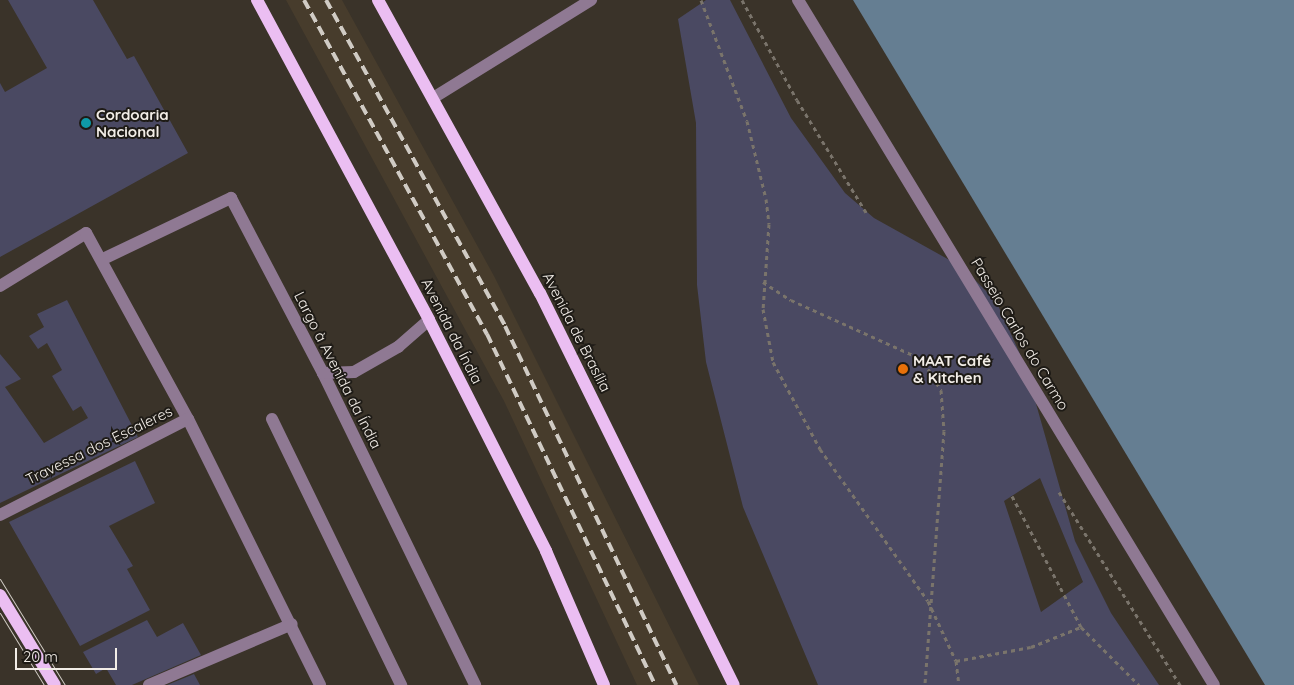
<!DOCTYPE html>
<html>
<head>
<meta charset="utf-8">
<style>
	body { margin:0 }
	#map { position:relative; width:1294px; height:685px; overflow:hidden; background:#3a3329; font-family:Quicksand,sans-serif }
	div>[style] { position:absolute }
	.built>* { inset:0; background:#473c2c }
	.water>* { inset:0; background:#657e92 }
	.building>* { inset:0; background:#4a4962 }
	.path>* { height:3px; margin-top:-1.5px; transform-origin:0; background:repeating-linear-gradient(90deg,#7a746b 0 4px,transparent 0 8px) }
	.minor>* { height:12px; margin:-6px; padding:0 6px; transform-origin:6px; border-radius:6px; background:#8f7993 }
	.major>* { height:12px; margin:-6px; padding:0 6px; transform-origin:6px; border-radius:6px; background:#ebbef2 }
	.tram>* { height:1px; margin:-0.5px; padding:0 0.5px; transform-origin:0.5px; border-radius:0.5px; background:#d0cbc4 }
	.rail>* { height:4px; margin-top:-2px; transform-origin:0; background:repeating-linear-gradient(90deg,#d0cbc4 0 10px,transparent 0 15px) }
	.dots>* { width:14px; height:14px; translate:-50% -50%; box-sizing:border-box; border:2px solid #1e1b16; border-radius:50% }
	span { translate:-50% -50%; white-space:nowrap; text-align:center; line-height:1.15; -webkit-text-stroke:4px #1e1b16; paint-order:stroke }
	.poi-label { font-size:15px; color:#f2ede7; font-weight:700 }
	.left { translate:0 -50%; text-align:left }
	.street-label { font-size:15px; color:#f2ede7 }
	.scale { position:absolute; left:15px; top:648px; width:102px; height:22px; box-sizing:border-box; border:2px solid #f2ede7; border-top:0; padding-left:6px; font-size:15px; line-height:18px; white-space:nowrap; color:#f2ede7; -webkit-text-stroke:4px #1e1b16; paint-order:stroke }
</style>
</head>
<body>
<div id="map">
	<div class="built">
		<div style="clip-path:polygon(286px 0,342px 0,494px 276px,699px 685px,637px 685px,504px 401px)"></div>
	</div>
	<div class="water">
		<div style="clip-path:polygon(853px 0,1294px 0,1294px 685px,1265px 685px)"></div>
	</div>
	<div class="building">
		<div style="clip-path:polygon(8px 0,93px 0,127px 59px,134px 56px,188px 153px,0 257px,0 83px,5px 92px,47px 68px)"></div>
		<div style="clip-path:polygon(evenodd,706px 0,730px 0,791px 118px,845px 193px,874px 218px,962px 267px,996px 301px,1025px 365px,1075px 541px,1111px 613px,1159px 685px,818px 685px,743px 507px,706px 362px,697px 285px,696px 123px,678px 19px,706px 0,1040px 478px,1083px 582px,1041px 612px,1004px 501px,1040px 478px)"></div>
		<div style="clip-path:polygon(67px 300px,138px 437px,0 503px,0 354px,21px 379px,5px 387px,44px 443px,88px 418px,81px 406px,73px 411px,52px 376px,62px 370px,47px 343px,38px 349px,29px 336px,44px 327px,37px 314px)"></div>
		<div style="clip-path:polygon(135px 461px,155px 503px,109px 526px,133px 566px,127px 569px,150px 610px,80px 646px,9px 522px)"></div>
		<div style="clip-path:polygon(147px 620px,157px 637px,183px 623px,201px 655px,132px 685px,116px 685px,106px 668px,96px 674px,83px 652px)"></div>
		<div style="clip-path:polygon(194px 674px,200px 685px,167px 685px)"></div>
	</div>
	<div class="path">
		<div style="left:701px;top:0;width:129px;rotate:69.2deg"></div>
		<div style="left:747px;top:121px;width:80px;rotate:76.3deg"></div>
		<div style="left:766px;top:199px;width:25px;rotate:83deg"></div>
		<div style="left:769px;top:224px;width:85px;rotate:94deg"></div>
		<div style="left:763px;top:309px;width:54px;rotate:79.3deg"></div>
		<div style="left:773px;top:362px;width:99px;rotate:61.6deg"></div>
		<div style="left:820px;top:449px;width:186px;rotate:54.6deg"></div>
		<div style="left:928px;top:601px;width:66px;rotate:65deg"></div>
		<div style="left:956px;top:661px;width:76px;rotate:-10.6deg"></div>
		<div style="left:1031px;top:647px;width:54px;rotate:-21.8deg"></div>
		<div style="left:742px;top:0;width:114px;rotate:61.2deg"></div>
		<div style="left:797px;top:100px;width:132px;rotate:58.4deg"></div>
		<div style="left:763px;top:282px;width:33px;rotate:33deg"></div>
		<div style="left:791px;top:300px;width:134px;rotate:24.3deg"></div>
		<div style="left:913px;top:355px;width:13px;rotate:32deg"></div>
		<div style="left:924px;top:362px;width:33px;rotate:59deg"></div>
		<div style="left:941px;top:390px;width:41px;rotate:85.8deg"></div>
		<div style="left:944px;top:431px;width:255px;rotate:94.3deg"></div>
		<div style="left:1059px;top:492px;width:228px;rotate:57.9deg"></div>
		<div style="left:1012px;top:496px;width:148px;rotate:62.2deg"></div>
		<div style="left:1081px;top:627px;width:82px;rotate:45deg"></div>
		<div style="left:956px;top:661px;width:24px;rotate:83deg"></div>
	</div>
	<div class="minor">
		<div style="left:798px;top:0;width:801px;rotate:58.73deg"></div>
		<div style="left:433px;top:98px;width:186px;rotate:-31.8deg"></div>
		<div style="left:103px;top:259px;width:142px;rotate:-25.5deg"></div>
		<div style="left:231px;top:198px;width:198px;rotate:62.3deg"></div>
		<div style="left:323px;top:373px;width:347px;rotate:64deg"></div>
		<div style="left:0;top:286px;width:101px;rotate:-31.6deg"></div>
		<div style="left:86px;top:233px;width:212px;rotate:61.3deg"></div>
		<div style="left:188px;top:419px;width:297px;rotate:63.6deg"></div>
		<div style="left:323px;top:373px;width:31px;rotate:-2deg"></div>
		<div style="left:354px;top:372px;width:51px;rotate:-29.6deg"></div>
		<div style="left:398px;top:347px;width:41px;rotate:-41.1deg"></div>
		<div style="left:272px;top:419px;width:296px;rotate:64.1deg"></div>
		<div style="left:0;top:515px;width:211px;rotate:-27.1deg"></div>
		<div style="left:149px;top:685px;width:155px;rotate:-23.1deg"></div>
	</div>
	<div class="major">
		<div style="left:257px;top:0;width:363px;rotate:61.7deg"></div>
		<div style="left:429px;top:320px;width:259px;rotate:63.1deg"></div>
		<div style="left:546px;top:551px;width:146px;rotate:66.6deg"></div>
		<div style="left:378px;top:0;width:335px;rotate:61.1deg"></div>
		<div style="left:540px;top:293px;width:437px;rotate:63.7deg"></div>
		<div style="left:0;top:595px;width:105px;rotate:58.6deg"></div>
	</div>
	<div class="tram">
		<div style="left:0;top:579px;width:124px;rotate:58.5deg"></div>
		<div style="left:0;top:613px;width:84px;rotate:58.6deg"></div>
	</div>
	<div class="rail">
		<div style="left:304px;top:0;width:381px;rotate:61.3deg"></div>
		<div style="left:487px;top:334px;width:389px;rotate:64.4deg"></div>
		<div style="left:326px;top:0;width:372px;rotate:61.2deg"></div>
		<div style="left:505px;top:326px;width:398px;rotate:64.5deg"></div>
	</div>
	<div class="dots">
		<div style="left:86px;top:123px;background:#0f9aa8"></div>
		<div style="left:903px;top:369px;background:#e8710a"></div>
	</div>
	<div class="poi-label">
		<span class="left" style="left:96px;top:123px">Cordoaria<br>Nacional</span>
		<span class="left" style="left:913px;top:369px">MAAT Café<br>&amp; Kitchen</span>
	</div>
	<div class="street-label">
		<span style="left:452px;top:331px;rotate:63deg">Avenida da Índia</span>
		<span style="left:577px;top:332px;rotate:63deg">Avenida de Brasília</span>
		<span style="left:1020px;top:334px;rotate:59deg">Passeio Carlos do Carmo</span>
		<span style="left:338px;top:370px;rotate:63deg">Largo à Avenida da Índia</span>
		<span style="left:99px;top:445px;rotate:-26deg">Travessa dos Escaleres</span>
	</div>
	<div class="scale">20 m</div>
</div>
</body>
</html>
